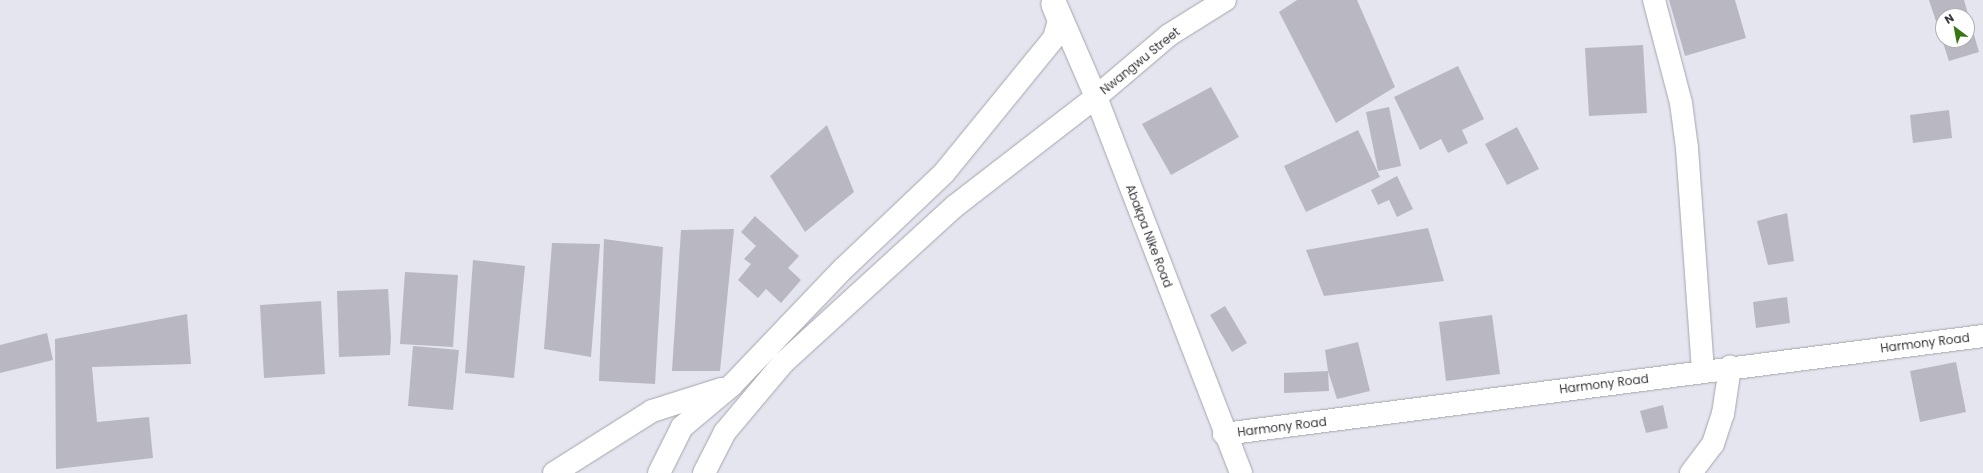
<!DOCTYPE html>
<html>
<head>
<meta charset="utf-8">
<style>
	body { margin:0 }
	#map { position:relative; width:1983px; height:473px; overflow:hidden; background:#e5e5ef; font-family:Poppins,sans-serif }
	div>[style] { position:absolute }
	.building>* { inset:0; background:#b9b8c2 }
	.roads { filter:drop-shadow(0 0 1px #a5a4ae) drop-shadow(0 0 1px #a5a4ae) }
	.street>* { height:22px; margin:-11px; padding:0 11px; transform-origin:11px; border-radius:11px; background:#fff }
	.secondary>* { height:22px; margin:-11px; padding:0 11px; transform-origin:11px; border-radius:11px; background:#fff }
	.primary>* { height:22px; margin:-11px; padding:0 11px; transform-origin:11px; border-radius:11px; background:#fff }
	span { translate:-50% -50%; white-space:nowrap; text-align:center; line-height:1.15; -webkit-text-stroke:3px #fff; paint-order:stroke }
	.street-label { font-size:12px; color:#38373b }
	.north { position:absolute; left:1935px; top:8px; width:40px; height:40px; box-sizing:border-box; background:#fff; border:1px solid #afafb1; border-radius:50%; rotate:328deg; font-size:11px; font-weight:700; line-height:16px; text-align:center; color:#38373b }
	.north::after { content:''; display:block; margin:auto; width:14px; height:18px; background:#387611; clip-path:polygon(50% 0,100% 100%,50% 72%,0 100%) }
</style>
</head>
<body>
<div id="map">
	<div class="building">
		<div style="clip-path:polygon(1297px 0,1357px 0,1395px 87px,1336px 123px,1279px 12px)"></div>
		<div style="clip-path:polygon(1669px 0,1735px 0,1746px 38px,1685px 56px)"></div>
		<div style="clip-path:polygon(evenodd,1929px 0,1964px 0,1979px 52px,1949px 61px,1929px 0,1943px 16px,1967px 16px,1967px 40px,1943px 40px,1943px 16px)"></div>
		<div style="clip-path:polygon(1643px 45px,1647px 113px,1589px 116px,1585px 48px)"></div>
		<div style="clip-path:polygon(1458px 66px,1484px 119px,1462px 130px,1468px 143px,1448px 153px,1441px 139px,1420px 150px,1394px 97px)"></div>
		<div style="clip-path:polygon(1211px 87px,1239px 137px,1171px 175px,1142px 124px)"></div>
		<div style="clip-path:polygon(1389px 107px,1401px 166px,1378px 171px,1366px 112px)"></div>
		<div style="clip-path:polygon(1949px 110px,1952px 138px,1913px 143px,1910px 115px)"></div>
		<div style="clip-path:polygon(827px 125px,854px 192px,805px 232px,770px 176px)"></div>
		<div style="clip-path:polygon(1517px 127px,1539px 169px,1507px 185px,1485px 144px)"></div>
		<div style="clip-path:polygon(1358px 130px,1380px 177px,1306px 212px,1284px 166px)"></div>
		<div style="clip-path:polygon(1397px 176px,1413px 209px,1397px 217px,1389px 200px,1378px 205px,1371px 190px)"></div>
		<div style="clip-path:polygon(1787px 213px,1794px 261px,1768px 265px,1757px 221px)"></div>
		<div style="clip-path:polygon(755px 216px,799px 256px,788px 268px,801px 280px,781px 303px,766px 289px,758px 298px,738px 280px,751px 264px,744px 259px,756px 246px,741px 232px)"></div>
		<div style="clip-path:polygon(1428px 228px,1444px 281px,1324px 296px,1306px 250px)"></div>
		<div style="clip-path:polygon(734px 229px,720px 371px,672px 371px,681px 230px)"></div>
		<div style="clip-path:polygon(604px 239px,663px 247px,655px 384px,599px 381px)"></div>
		<div style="clip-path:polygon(552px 243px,600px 244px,591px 357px,544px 349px)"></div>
		<div style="clip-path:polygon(473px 260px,525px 266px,514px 378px,465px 373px)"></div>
		<div style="clip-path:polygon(405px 272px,458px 275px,453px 347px,400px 344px)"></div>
		<div style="clip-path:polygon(388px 289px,391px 338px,390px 355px,339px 357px,337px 291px)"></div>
		<div style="clip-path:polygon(1787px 297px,1790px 323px,1756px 328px,1753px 302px)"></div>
		<div style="clip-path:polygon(321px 301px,325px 374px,264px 378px,260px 305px)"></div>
		<div style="clip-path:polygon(1225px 306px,1247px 343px,1232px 352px,1210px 315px)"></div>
		<div style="clip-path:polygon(187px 314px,191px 364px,92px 367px,97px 422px,149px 417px,153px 458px,56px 469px,55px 339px)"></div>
		<div style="clip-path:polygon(1492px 315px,1500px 374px,1446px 381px,1439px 322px)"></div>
		<div style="clip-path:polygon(47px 333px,53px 360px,0 373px,0 345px)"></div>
		<div style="clip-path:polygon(1358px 342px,1370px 391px,1337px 399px,1328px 371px,1325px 350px)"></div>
		<div style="clip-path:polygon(413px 346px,459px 350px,453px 410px,408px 406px)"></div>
		<div style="clip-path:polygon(1956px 362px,1966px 412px,1920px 422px,1910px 371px)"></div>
		<div style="clip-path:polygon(1328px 371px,1329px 391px,1284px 393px,1284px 373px)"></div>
		<div style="clip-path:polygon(1663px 405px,1668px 428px,1646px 433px,1640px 411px)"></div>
	</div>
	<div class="roads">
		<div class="street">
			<div style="left:1654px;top:0;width:106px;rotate:75.3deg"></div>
			<div style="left:1681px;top:103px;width:45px;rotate:82.4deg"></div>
			<div style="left:1687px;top:148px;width:224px;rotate:85.9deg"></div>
			<div style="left:554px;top:473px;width:116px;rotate:-32.3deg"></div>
			<div style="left:652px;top:411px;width:72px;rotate:-17.7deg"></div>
			<div style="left:659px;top:473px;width:51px;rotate:-63.4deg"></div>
			<div style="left:682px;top:427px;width:65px;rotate:-40deg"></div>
			<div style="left:732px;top:385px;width:161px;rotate:-46.3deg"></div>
			<div style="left:843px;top:269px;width:139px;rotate:-43.5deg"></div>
			<div style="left:944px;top:173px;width:174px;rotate:-50.8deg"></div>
			<div style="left:1054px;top:38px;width:18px;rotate:-74deg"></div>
			<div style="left:1059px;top:21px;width:18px;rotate:-112deg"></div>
			<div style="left:704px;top:473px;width:46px;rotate:-62.9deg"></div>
			<div style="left:725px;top:432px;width:90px;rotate:-50deg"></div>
			<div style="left:783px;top:363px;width:233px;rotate:-42.4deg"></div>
			<div style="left:955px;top:206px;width:178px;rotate:-37.7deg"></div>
			<div style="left:1096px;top:97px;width:96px;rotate:-40.3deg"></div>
			<div style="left:1169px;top:35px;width:66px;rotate:-32deg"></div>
			<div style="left:1691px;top:473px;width:36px;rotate:-53deg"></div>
			<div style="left:1713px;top:444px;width:32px;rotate:-72deg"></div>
			<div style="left:1723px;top:414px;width:48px;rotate:-81.5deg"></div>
		</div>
		<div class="secondary">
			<div style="left:1224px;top:434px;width:765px;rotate:-7.36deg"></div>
		</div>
		<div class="primary">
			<div style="left:1054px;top:0;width:106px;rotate:66.6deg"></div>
			<div style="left:1096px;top:97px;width:403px;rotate:68.9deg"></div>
		</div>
	</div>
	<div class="street-label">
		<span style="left:1140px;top:61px;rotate:-39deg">Nwangwu Street</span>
		<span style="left:1149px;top:236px;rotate:69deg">Abakpa Nike Road</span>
		<span style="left:1925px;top:343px;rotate:-7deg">Harmony Road</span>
		<span style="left:1604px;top:384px;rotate:-7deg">Harmony Road</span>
		<span style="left:1282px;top:427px;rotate:-7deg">Harmony Road</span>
	</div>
	<div class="north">N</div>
</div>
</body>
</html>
